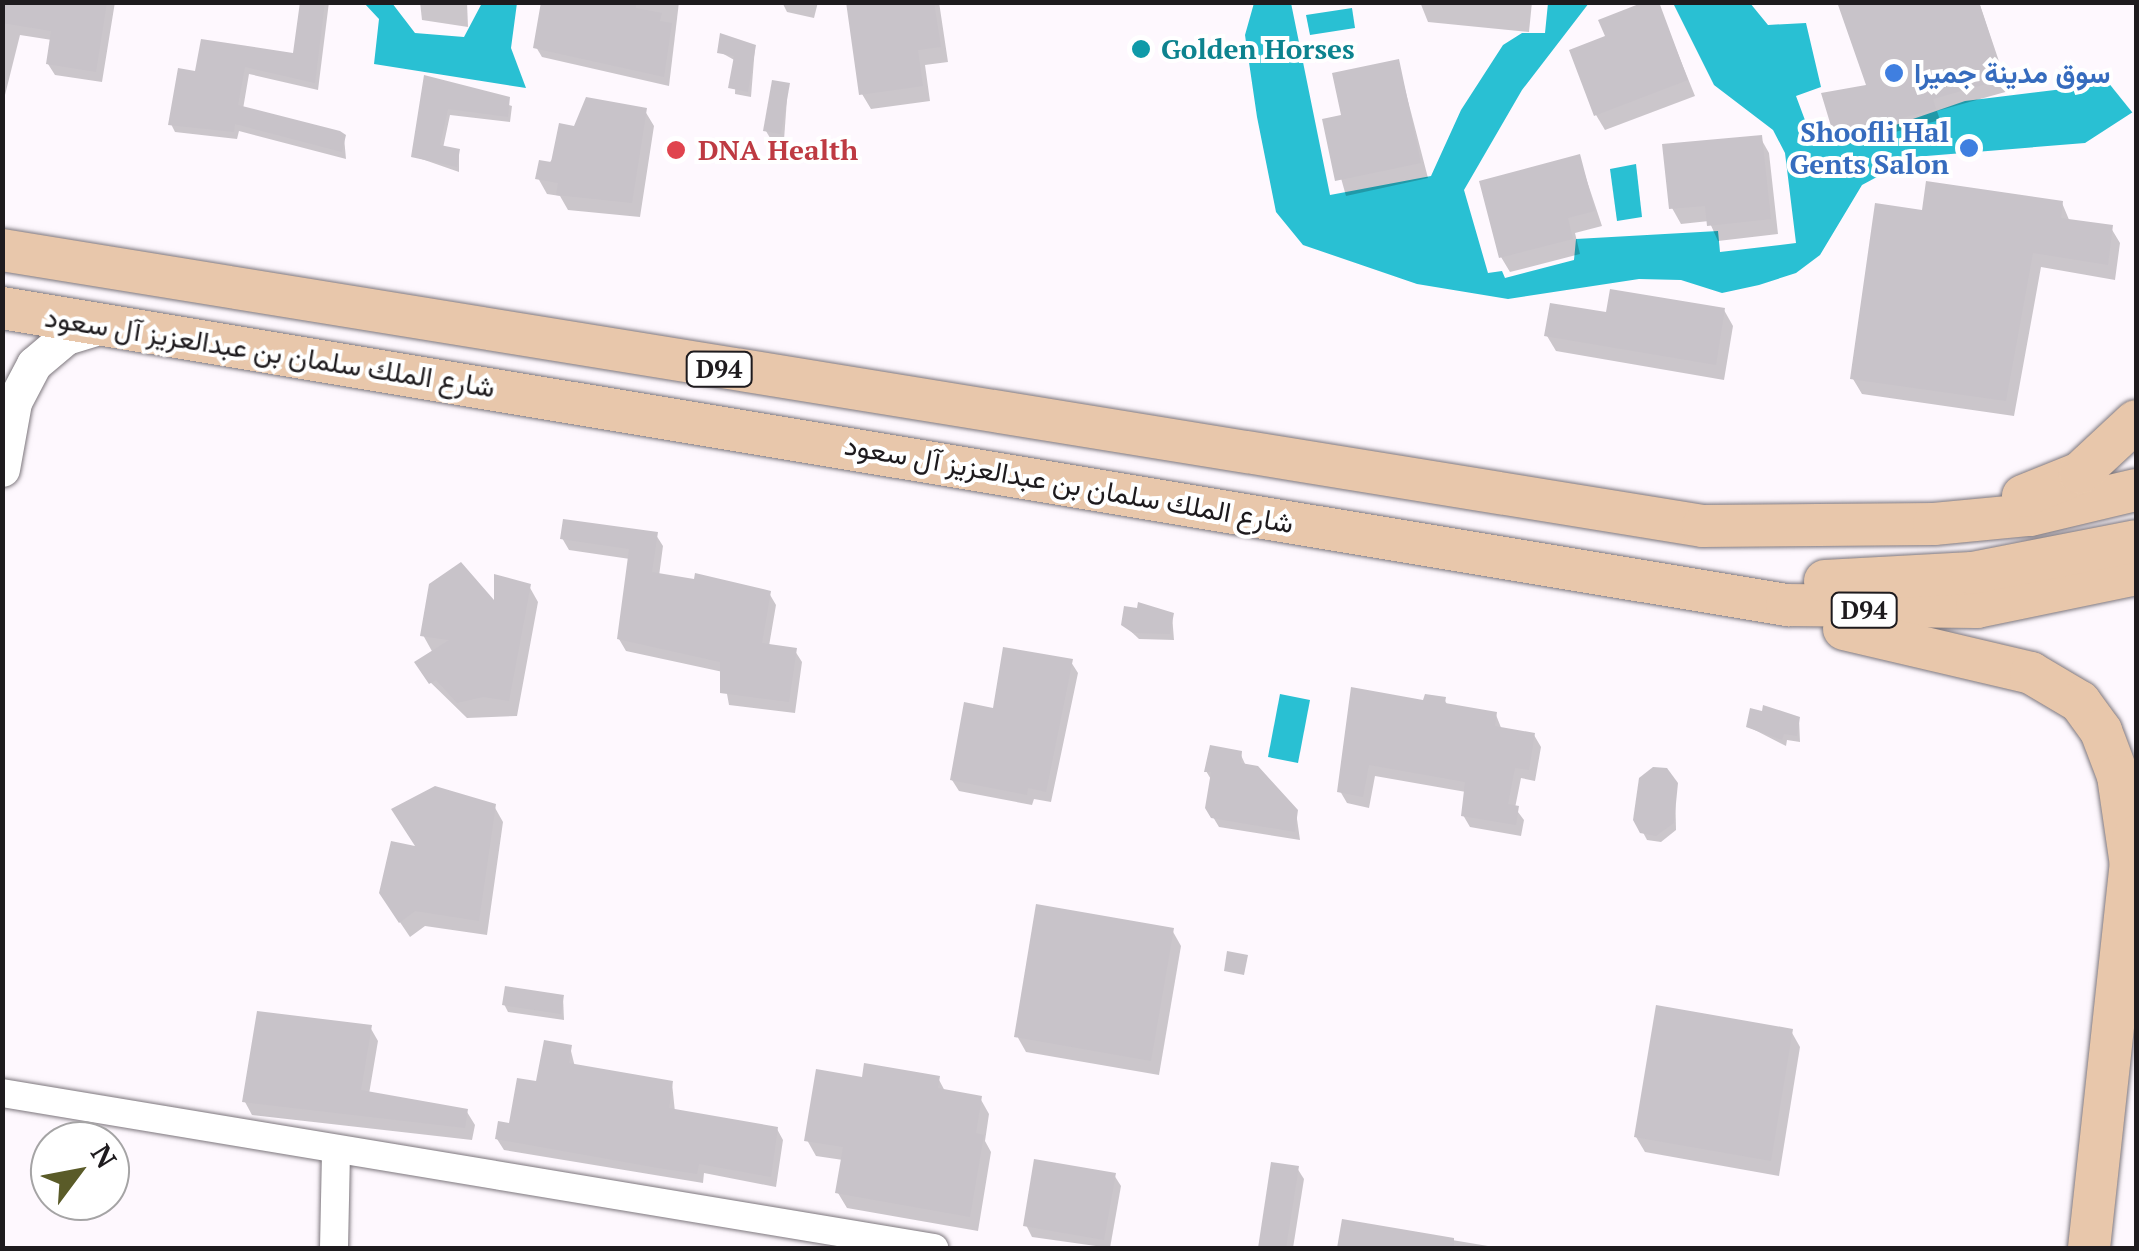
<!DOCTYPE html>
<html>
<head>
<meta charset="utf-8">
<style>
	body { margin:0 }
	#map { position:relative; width:2139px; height:1251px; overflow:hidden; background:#fef8fe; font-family:"PT Serif",Vazirmatn,serif }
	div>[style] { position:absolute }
	.water>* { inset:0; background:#29c0d3 }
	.pier>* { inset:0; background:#fef8fe }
	.shadow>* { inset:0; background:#0003 }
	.building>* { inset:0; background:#c8c3c9 }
	.roads { filter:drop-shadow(0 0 2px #7d777d) drop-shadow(0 0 2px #7d777d) }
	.minor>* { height:28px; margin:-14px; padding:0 14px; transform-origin:14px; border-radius:14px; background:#fff }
	.tertiary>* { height:35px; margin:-17.5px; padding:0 17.5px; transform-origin:17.5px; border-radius:17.5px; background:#fff }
	.primary>* { height:42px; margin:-21px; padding:0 21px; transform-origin:21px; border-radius:21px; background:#e8c7ab }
	.dots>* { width:28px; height:28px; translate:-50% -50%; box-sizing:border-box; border:5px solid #fff; border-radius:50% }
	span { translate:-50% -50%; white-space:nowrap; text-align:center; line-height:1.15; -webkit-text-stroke:8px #fff; paint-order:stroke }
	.shield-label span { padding:2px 8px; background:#fff; border:2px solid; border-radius:8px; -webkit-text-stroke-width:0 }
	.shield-label { font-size:25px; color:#1e1b1e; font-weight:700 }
	.culture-label { font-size:28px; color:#0d838f; font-weight:700 }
	.left { translate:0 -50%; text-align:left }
	.shop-label { font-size:28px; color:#366cbe; font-weight:700 }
	.right { translate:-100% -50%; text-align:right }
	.health-label { font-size:28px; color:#be3a42; font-weight:700 }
	.street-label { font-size:28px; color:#1e1b1e }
	.frame { position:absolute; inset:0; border:5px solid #1e1b1e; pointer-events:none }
	.north { position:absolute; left:30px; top:1121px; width:100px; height:100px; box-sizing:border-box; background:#fff; border:2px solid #a5a4a5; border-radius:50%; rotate:58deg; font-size:28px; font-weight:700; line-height:40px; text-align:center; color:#1e1b1e }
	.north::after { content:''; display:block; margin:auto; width:35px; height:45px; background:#5a5b28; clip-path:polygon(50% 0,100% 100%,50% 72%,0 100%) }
</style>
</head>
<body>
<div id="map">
	<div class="water">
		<div style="clip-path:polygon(364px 3px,392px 3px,415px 33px,464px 37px,482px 3px,517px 3px,511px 48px,526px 88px,374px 64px,379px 19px)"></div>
		<div style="clip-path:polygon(1254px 3px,1291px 3px,1330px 195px,1431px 176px,1461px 110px,1503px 45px,1522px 33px,1545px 33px,1548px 3px,1589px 3px,1522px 90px,1464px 190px,1488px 273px,1502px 271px,1505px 278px,1574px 260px,1576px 239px,1718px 231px,1720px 252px,1796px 243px,1785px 153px,1773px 130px,1714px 85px,1673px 3px,1750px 3px,1768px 25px,1806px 23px,1821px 87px,1796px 96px,1812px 139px,1858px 138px,1965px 101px,2088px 86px,2136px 54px,2136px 110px,2085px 143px,1914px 157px,1862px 185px,1820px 255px,1796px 273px,1759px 285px,1722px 293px,1681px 280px,1639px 279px,1508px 299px,1417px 284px,1303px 245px,1276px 212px,1257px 117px,1245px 35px)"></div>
		<div style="clip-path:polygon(1352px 8px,1355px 28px,1310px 35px,1306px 15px)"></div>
		<div style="clip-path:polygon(1636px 164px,1642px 217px,1617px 221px,1610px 169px)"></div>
		<div style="clip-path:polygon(1280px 694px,1310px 700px,1298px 763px,1268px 757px)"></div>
	</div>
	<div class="pier">
		<div style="clip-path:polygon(2136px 50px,2136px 117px,2103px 76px)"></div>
	</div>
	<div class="shadow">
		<div style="clip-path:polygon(2px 2px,115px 2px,102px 82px,55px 75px,48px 64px,52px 40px,20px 35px,2px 107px)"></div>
		<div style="clip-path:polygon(302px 2px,329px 2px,318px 90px,249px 74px,243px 109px,344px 137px,346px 159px,239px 131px,237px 139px,175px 132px,171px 124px,197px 74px,295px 56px)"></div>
		<div style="clip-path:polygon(420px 2px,467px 2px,468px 27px,422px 20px)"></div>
		<div style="clip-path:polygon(544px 2px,679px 2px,669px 86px,542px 57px,536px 47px)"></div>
		<div style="clip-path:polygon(782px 2px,818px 2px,814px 18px,787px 12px)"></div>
		<div style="clip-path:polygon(849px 2px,939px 2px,948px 62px,925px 65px,930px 101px,871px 109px,862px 94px)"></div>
		<div style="clip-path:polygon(1420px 2px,1532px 2px,1529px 32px,1428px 22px)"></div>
		<div style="clip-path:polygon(1657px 2px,1695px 96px,1605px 130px,1596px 115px,1608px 38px)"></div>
		<div style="clip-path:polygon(1840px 2px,1979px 2px,2009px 91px,1937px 111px,1940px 120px,1843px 146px,1837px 135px,1869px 87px)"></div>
		<div style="clip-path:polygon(755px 47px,751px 97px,735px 94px,736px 61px,720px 52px)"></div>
		<div style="clip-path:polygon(1398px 62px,1428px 178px,1346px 196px,1325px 121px,1344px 116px)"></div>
		<div style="clip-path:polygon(426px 78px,512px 106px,510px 122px,450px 115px,443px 148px,459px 151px,459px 172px,413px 156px)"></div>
		<div style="clip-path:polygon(788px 85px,784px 140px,770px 138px,766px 131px)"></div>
		<div style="clip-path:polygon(645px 111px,654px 126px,640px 217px,568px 210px,560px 196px,547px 194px,538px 178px,575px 129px)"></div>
		<div style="clip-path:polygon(1760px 137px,1769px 153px,1778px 234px,1718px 241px,1709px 221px,1681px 224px,1672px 208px)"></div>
		<div style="clip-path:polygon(1579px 157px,1602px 226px,1575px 233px,1580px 254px,1510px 272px,1501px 257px)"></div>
		<div style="clip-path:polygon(2062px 203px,2070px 222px,2111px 228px,2120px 243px,2115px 280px,2041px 267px,2014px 416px,1862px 394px,1853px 379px,1924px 213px)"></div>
		<div style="clip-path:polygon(1724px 310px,1733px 326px,1724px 380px,1556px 351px,1547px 336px,1608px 315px)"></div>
		<div style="clip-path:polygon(656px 535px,663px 546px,659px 576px,769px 593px,776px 605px,769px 646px,795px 651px,802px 662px,795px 713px,729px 705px,723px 672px,626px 651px,619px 639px,630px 559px,569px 550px,562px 538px)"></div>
		<div style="clip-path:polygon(529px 586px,538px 602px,517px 716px,467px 718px,426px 678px,433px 653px,423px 635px)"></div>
		<div style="clip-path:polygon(1172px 615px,1174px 640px,1139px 639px,1124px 625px)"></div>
		<div style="clip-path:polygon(1071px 662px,1078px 673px,1051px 802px,1034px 799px,1032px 805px,959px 791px,952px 780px,995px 711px)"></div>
		<div style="clip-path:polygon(1444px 699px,1448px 706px,1496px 715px,1502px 730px,1534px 735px,1541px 747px,1535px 781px,1521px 778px,1515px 808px,1524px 820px,1521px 836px,1470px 827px,1463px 815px,1466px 792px,1375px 776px,1369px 808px,1347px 803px,1340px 791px,1425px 703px)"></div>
		<div style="clip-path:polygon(1799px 719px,1800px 742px,1787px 740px,1786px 746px,1749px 727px)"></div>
		<div style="clip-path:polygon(1240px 753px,1246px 766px,1296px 812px,1300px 840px,1219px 827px,1207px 807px,1212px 781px,1206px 771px)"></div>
		<div style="clip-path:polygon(1675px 784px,1676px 830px,1661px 842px,1647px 840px,1636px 819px)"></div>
		<div style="clip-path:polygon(494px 806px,503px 822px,487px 935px,425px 926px,410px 937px,391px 909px,419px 849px)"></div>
		<div style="clip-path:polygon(1172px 930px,1181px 946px,1159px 1075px,1026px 1052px,1017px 1036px)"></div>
		<div style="clip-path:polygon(563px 997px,564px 1020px,508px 1012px,504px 1004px)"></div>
		<div style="clip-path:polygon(370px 1027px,378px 1041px,369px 1094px,467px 1112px,475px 1125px,472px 1140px,252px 1115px,245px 1102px)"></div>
		<div style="clip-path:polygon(1791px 1031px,1800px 1047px,1779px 1176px,1645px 1152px,1636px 1137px)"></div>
		<div style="clip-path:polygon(570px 1047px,575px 1067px,672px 1083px,675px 1112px,777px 1129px,783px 1140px,776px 1187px,704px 1173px,703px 1183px,504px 1150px,497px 1139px)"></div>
		<div style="clip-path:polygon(938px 1078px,946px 1093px,980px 1098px,989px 1114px,985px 1141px,991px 1152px,978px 1231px,847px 1208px,838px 1193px,843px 1160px,816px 1156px,807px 1140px,864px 1080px)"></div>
		<div style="clip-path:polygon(1273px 1164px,1297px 1168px,1304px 1179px,1293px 1248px,1261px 1248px)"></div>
		<div style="clip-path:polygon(1114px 1175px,1121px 1186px,1110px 1248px,1032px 1237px,1026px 1225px)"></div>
		<div style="clip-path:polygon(1344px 1222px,1500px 1248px,1339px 1248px)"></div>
	</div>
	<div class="building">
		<div style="clip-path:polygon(2px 2px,107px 2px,96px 72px,46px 64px,51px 31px,2px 23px)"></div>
		<div style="clip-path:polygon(300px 2px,325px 2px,315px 83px,245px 67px,238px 105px,340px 131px,346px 135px,342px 152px,235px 124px,234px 132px,168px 125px,178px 68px,195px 71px,201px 39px,293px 53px)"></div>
		<div style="clip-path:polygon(541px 2px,636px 2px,636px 8px,662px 13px,660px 21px,672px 23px,664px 77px,533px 48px)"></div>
		<div style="clip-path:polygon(846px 2px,934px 2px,941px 47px,918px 50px,923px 86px,859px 95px)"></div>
		<div style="clip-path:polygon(1644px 2px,1659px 2px,1688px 80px,1594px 116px,1569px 50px,1605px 36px,1598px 20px)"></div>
		<div style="clip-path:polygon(1837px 2px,1979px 2px,2004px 79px,1933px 99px,1936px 109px,1834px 136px,1821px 93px,1866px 85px)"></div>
		<div style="clip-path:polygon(720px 33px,756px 45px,748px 92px,728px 88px,734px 56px,717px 53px)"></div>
		<div style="clip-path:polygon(1399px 59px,1421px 163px,1335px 181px,1322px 119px,1341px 115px,1332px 73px)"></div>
		<div style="clip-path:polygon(424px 75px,510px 97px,508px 117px,448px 109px,440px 145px,460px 149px,457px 167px,411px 157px)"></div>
		<div style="clip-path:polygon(772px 80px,790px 83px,781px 134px,763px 131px)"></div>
		<div style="clip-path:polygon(586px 97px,647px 108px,632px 203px,556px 195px,558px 183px,535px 179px,539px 160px,551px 162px,559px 123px,574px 126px)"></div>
		<div style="clip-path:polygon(1762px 135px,1771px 219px,1707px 226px,1705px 206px,1669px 209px,1662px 144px)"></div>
		<div style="clip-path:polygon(1580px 154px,1595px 211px,1568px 218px,1573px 239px,1499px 258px,1479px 181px)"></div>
		<div style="clip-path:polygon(1926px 181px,2063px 201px,2061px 218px,2113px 225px,2108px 265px,2033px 253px,2006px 401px,1850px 379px,1875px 203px,1922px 210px)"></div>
		<div style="clip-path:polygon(1610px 289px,1725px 308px,1716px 365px,1544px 336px,1550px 303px,1606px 312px)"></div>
		<div style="clip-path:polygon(563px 519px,658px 532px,652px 572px,694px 579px,695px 573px,771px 591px,762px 643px,797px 648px,789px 702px,720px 693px,720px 662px,617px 639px,629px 549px,560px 539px)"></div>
		<div style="clip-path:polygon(461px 562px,494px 600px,494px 574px,531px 584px,509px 701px,483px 697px,457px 703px,436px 680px,429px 684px,414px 662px,449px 640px,420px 636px,429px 584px)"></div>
		<div style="clip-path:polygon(1138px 602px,1174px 613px,1170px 634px,1133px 633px,1121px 625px,1124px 606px,1137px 608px)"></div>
		<div style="clip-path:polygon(1003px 647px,1073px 659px,1046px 792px,1028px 788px,1027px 795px,950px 780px,964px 702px,993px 708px)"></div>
		<div style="clip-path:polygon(1351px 687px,1423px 700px,1425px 694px,1446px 697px,1445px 703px,1497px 712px,1495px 726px,1535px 733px,1529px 770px,1515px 768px,1508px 804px,1519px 806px,1516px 825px,1461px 816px,1465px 782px,1369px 765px,1363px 797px,1337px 792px)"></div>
		<div style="clip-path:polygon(1763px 705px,1800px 717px,1797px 736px,1784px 734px,1782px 740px,1746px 727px,1750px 708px,1762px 711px)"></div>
		<div style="clip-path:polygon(1210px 745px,1242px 751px,1241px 763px,1258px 766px,1298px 810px,1295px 832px,1211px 818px,1205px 808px,1211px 772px,1204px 772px)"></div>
		<div style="clip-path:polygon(1653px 767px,1667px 768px,1678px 783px,1674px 823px,1656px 836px,1640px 833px,1633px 820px,1639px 778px)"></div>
		<div style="clip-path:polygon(435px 786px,496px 804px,479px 921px,415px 911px,399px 923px,379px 893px,391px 841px,415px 846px,391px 809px)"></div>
		<div style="clip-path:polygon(1036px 904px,1174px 928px,1151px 1061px,1014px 1037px)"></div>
		<div style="clip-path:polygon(1227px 951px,1248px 955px,1244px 975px,1224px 971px)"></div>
		<div style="clip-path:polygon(505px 986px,564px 995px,561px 1014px,502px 1005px)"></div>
		<div style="clip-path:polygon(1656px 1005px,1793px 1029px,1771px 1161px,1634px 1137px)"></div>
		<div style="clip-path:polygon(257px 1011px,372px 1025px,361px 1090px,468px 1109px,465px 1128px,242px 1102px)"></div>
		<div style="clip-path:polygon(544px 1040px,572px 1045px,569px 1063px,673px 1081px,669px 1108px,778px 1127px,771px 1177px,699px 1164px,697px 1174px,658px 1168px,495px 1139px,498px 1121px,509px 1123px,517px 1078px,536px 1081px)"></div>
		<div style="clip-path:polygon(864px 1063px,940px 1076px,938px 1088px,982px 1096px,976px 1133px,984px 1135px,970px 1217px,835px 1193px,843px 1147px,804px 1141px,816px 1069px,862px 1077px)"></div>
		<div style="clip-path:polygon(1034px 1159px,1116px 1173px,1104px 1240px,1023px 1226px)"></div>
		<div style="clip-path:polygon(1271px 1162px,1299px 1166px,1286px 1248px,1258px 1248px)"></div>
		<div style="clip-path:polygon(1342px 1219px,1454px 1238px,1454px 1248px,1337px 1248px)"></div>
	</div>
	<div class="roads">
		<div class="minor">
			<div style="left:2px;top:1093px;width:945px;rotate:9.44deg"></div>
			<div style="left:334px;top:1248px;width:98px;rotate:-88.8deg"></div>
		</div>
		<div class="tertiary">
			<div style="left:2px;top:469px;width:68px;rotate:-79.8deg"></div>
			<div style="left:14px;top:402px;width:43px;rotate:-62.2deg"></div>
			<div style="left:34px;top:364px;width:42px;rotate:-40.2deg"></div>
			<div style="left:66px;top:337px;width:41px;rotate:-17.1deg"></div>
		</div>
		<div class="primary">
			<div style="left:2px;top:250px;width:1723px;rotate:9.22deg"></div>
			<div style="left:1703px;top:526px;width:231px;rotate:-0.5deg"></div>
			<div style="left:1934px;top:524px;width:96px;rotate:-5.4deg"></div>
			<div style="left:2030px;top:515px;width:109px;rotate:-13.3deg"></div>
			<div style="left:2px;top:308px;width:1810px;rotate:9.45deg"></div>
			<div style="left:1787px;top:605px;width:190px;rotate:0.6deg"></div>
			<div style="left:1977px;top:607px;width:162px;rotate:-11.7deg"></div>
			<div style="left:2023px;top:496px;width:61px;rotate:-22deg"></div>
			<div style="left:2080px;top:473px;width:76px;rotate:-42.9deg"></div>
			<div style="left:1825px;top:581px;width:147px;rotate:-3.1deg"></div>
			<div style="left:1972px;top:573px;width:167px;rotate:-11deg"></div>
			<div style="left:1844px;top:629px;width:192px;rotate:13.2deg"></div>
			<div style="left:2031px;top:673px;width:57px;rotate:30.6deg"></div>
			<div style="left:2080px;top:702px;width:36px;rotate:54deg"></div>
			<div style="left:2101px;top:731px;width:48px;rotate:69.3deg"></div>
			<div style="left:2118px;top:776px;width:90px;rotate:81.7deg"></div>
			<div style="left:2089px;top:1248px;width:413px;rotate:-83.8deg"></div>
		</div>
	</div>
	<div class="dots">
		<div style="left:1141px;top:49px;background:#0f9aa8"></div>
		<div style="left:1894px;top:73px;background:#3f7fe0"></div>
		<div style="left:1969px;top:148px;background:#3f7fe0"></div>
		<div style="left:676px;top:150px;background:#e0444e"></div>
	</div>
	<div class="shield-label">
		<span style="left:719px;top:369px">D94</span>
		<span style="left:1864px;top:610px">D94</span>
	</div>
	<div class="culture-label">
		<span class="left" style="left:1161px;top:49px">Golden Horses</span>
	</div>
	<div class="shop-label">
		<span class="left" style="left:1914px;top:73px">سوق مدينة جميرا</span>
		<span class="right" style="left:1949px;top:148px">Shoofli Hal<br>Gents Salon</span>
	</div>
	<div class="health-label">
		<span class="left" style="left:698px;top:150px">DNA Health</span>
	</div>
	<div class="street-label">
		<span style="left:270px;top:352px;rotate:9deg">شارع الملك سلمان بن عبدالعزيز آل سعود</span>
		<span style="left:1069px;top:484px;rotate:10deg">شارع الملك سلمان بن عبدالعزيز آل سعود</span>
	</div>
	<div class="frame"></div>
	<div class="north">N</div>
</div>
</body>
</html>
